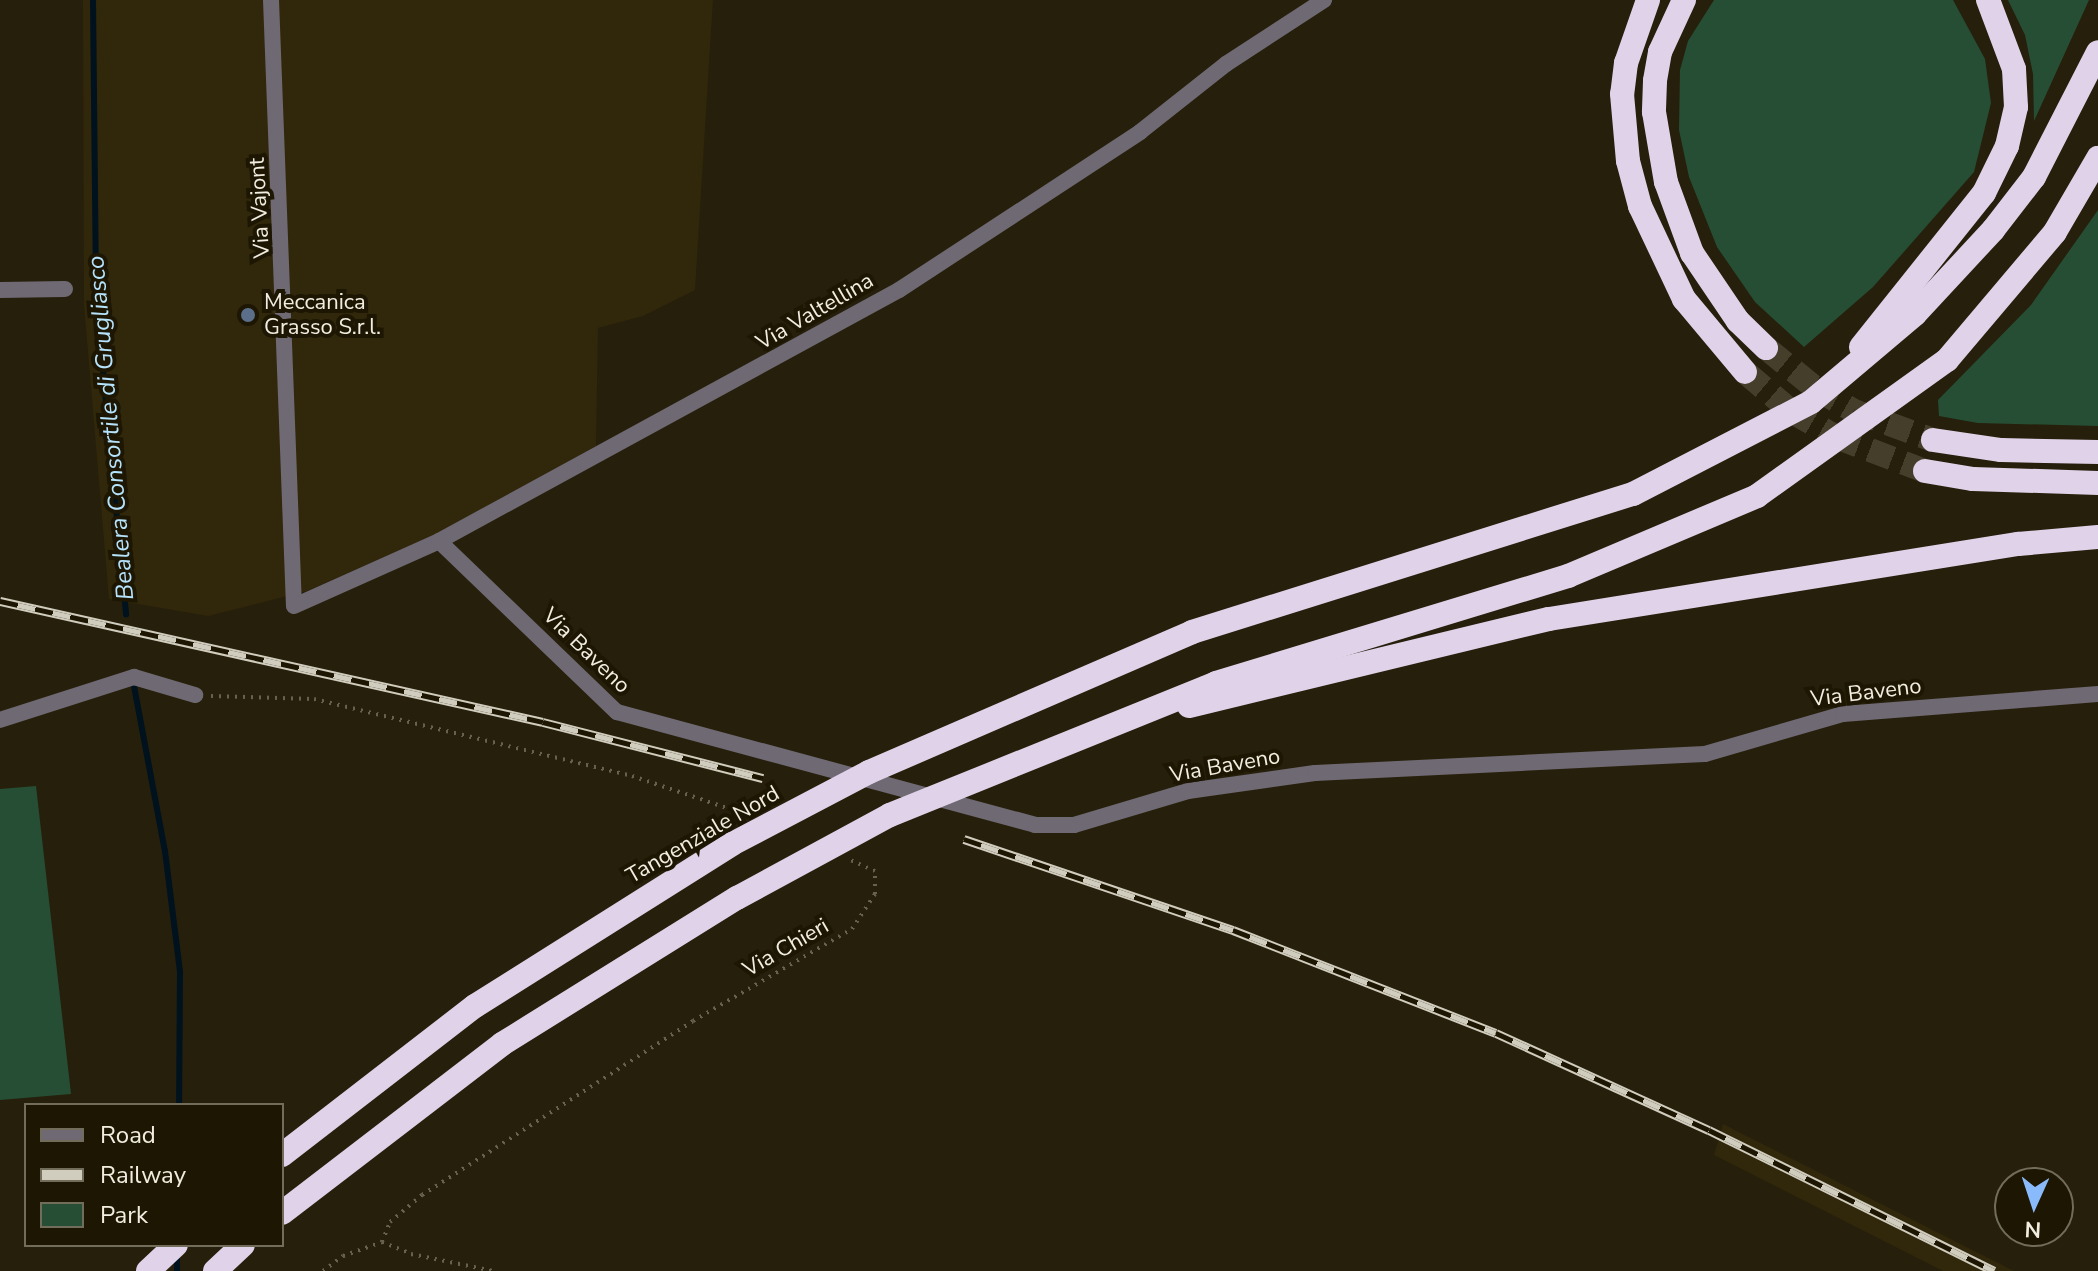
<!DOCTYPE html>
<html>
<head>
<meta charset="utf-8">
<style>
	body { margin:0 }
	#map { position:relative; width:2098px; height:1271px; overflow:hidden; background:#261f0b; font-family:"Nunito Sans",sans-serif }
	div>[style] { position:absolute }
	.built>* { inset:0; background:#31270b }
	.green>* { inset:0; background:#264e34 }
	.stream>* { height:6px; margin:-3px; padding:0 3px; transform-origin:3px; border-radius:3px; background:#00121d }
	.motorway-tunnel>* { height:24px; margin-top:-12px; transform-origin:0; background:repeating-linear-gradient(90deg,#443e2b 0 24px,transparent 0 36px) }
	.path>* { height:4px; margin-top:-2px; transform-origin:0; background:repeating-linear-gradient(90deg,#676150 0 2px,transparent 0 8px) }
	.minor>* { height:16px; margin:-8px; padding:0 8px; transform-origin:8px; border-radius:8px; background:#6e6973 }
	.motorway>* { height:24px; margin:-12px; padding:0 12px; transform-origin:12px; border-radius:12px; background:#dfd2e9 }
	.rail>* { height:9px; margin-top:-4.5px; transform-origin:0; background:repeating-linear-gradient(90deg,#1d1603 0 18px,#d0ccbe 0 36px); box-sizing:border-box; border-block:2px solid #d0ccbe }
	.dots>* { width:22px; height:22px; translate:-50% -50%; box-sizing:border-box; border:4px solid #1d1603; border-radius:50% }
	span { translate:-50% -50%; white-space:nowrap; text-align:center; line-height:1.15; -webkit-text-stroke:8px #1d1603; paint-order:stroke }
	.street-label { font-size:22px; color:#f1ede0 }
	.poi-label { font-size:22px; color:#f1ede0 }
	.left { translate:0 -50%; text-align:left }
	.water-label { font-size:24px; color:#b6e3fc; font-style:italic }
	.legend { position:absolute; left:24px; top:1103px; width:260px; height:144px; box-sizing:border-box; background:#1d1603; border:2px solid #726c5b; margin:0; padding:10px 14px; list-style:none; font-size:24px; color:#f1ede0 }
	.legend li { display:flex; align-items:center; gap:16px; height:40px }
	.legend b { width:40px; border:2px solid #726c5b }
	.north { position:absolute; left:1994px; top:1167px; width:80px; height:80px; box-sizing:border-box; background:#1d1603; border:2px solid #726c5b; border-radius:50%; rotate:183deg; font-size:22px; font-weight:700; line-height:32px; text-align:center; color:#f1ede0 }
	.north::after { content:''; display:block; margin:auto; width:28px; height:36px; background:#89bafc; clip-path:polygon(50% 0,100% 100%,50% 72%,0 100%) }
</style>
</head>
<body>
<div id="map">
	<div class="built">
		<div style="clip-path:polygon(83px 0,713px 0,695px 290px,643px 316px,598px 328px,596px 446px,436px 534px,307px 591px,208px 616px,109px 599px,84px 305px)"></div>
		<div style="clip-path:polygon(1723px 1124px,2014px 1271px,1943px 1271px,1714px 1155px)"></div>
	</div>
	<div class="green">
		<div style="clip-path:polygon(1714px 0,1953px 0,1985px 59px,1991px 103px,1974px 172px,1873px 287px,1804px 347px,1755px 302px,1717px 247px,1689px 177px,1679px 130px,1680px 70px,1688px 41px)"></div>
		<div style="clip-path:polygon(2008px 0,2089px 0,2034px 121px,2033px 74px,2025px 35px)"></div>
		<div style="clip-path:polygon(2098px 210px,2098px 426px,1978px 423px,1939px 416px,1938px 400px,2031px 305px)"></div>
		<div style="clip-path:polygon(36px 786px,71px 1094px,0 1100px,0 789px)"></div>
	</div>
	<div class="stream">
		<div style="left:93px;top:0;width:296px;rotate:89.4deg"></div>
		<div style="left:96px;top:296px;width:320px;rotate:84.6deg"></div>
		<div style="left:134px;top:686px;width:168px;rotate:79.4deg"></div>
		<div style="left:165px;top:851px;width:122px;rotate:82.9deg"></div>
		<div style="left:180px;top:972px;width:133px;rotate:90.4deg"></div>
		<div style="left:177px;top:1271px;width:16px;rotate:-90deg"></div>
	</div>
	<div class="motorway-tunnel">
		<div style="left:1766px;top:348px;width:63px;rotate:39.2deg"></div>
		<div style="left:1815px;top:388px;width:45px;rotate:30.5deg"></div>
		<div style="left:1854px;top:411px;width:84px;rotate:20.2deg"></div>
		<div style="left:1745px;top:372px;width:60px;rotate:40.3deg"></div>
		<div style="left:1791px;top:411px;width:52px;rotate:30deg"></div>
		<div style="left:1836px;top:437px;width:95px;rotate:20.9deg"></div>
	</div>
	<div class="path">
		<div style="left:211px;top:696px;width:103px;rotate:1.7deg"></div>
		<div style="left:314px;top:699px;width:327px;rotate:13.6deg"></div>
		<div style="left:632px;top:776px;width:116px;rotate:18.6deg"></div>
		<div style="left:382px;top:1242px;width:22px;rotate:-68deg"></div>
		<div style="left:390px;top:1222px;width:42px;rotate:-40.2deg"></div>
		<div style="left:422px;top:1195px;width:322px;rotate:-32.7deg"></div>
		<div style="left:693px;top:1021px;width:184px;rotate:-30.1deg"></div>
		<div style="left:852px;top:929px;width:42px;rotate:-56.7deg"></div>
		<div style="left:875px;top:894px;width:23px;rotate:-90deg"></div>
		<div style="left:875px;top:871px;width:27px;rotate:-156deg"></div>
		<div style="left:323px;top:1271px;width:25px;rotate:-37deg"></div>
		<div style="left:343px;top:1256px;width:41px;rotate:-19.7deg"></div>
		<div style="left:382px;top:1242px;width:31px;rotate:22deg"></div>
		<div style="left:411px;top:1254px;width:84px;rotate:11.7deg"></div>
	</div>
	<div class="minor">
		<div style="left:271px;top:0;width:606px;rotate:87.83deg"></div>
		<div style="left:294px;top:606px;width:159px;rotate:-24.1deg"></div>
		<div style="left:439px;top:541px;width:524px;rotate:-28.62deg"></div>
		<div style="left:899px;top:290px;width:288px;rotate:-33.2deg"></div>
		<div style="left:1140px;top:132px;width:110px;rotate:-38.3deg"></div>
		<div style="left:1226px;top:64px;width:117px;rotate:-33.1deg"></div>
		<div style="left:0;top:290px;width:65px;rotate:-0.9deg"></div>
		<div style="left:439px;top:541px;width:247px;rotate:43.9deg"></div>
		<div style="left:617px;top:712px;width:433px;rotate:15.1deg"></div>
		<div style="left:1035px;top:825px;width:39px"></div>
		<div style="left:1074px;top:825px;width:119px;rotate:-16.6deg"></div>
		<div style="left:1188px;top:791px;width:128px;rotate:-8.1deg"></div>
		<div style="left:1315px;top:773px;width:390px;rotate:-2.8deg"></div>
		<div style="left:1705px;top:754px;width:144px;rotate:-16.2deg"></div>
		<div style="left:1843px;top:714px;width:256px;rotate:-4.5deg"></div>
		<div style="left:0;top:720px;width:141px;rotate:-17.8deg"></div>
		<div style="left:134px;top:677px;width:64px;rotate:16.4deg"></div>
	</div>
	<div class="motorway">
		<div style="left:1648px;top:0;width:67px;rotate:109.2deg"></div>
		<div style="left:1626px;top:63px;width:31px;rotate:97deg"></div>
		<div style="left:1622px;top:94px;width:67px;rotate:84.9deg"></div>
		<div style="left:1628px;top:161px;width:47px;rotate:75.1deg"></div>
		<div style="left:1640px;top:206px;width:103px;rotate:64.7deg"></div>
		<div style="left:1684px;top:299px;width:95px;rotate:50.1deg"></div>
		<div style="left:1684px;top:0;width:57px;rotate:114.8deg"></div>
		<div style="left:1660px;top:52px;width:29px;rotate:100deg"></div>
		<div style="left:1655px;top:81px;width:31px;rotate:92deg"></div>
		<div style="left:1654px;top:112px;width:71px;rotate:80.3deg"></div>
		<div style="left:1666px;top:182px;width:76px;rotate:69.9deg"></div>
		<div style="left:1692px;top:253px;width:82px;rotate:55.9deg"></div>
		<div style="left:1738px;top:321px;width:39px;rotate:44deg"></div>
		<div style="left:1861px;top:347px;width:197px;rotate:-51.4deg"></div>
		<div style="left:1984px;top:193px;width:52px;rotate:-63.9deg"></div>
		<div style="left:2007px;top:146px;width:40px;rotate:-77deg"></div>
		<div style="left:2016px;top:107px;width:38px;rotate:-93deg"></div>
		<div style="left:2014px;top:69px;width:74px;rotate:-110.6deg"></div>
		<div style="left:1933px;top:440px;width:69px;rotate:8.4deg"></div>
		<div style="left:2001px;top:450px;width:97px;rotate:1.2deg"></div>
		<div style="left:1925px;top:471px;width:49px;rotate:9.5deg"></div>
		<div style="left:1973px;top:479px;width:125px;rotate:1.8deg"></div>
		<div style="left:1189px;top:706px;width:370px;rotate:-13.6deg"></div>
		<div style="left:1549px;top:619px;width:475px;rotate:-9.1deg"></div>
		<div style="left:2018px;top:544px;width:80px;rotate:-5deg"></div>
		<div style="left:282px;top:1155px;width:244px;rotate:-37.7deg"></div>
		<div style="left:475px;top:1006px;width:304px;rotate:-32.2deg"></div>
		<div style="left:732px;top:844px;width:155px;rotate:-27.7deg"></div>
		<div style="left:869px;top:772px;width:352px;rotate:-23.4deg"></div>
		<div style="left:1192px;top:632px;width:462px;rotate:-17.4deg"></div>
		<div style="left:1633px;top:494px;width:200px;rotate:-27.3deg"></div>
		<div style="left:1811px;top:402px;width:136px;rotate:-40.2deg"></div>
		<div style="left:1915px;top:314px;width:115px;rotate:-47.1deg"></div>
		<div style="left:1993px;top:230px;width:67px;rotate:-52.3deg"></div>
		<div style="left:2034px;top:177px;width:140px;rotate:-62.9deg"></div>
		<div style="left:282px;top:1213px;width:277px;rotate:-37.5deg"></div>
		<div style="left:502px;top:1044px;width:277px;rotate:-31.9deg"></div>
		<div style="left:737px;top:898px;width:174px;rotate:-28.5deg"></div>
		<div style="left:890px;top:815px;width:352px;rotate:-22deg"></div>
		<div style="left:1216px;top:683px;width:368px;rotate:-16.9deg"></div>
		<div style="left:1568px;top:576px;width:205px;rotate:-22.9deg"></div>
		<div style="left:1757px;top:496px;width:234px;rotate:-35.6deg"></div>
		<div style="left:1947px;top:360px;width:167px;rotate:-49.8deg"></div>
		<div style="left:2055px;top:232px;width:86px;rotate:-59.8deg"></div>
		<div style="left:148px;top:1271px;width:38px;rotate:-43deg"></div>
		<div style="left:215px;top:1271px;width:38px;rotate:-43deg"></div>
	</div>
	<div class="rail">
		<div style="left:0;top:601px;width:556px;rotate:12.56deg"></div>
		<div style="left:543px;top:722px;width:227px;rotate:14.3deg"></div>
		<div style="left:964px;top:839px;width:284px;rotate:18.7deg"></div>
		<div style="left:1233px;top:930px;width:282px;rotate:21.4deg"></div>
		<div style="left:1496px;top:1033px;width:234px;rotate:24.5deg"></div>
		<div style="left:1709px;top:1130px;width:318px;rotate:26.3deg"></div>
	</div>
	<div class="dots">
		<div style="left:248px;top:315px;background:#5c6f8a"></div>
	</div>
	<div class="street-label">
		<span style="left:260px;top:208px;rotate:-93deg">Via Vajont</span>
		<span style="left:815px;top:312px;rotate:-30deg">Via Valtellina</span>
		<span style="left:586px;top:651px;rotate:44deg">Via Baveno</span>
		<span style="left:1866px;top:693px;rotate:-7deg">Via Baveno</span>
		<span style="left:1225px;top:766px;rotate:-10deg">Via Baveno</span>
		<span style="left:703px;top:835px;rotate:-30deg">Tangenziale Nord</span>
		<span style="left:786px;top:948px;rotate:-30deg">Via Chieri</span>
	</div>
	<div class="poi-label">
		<span class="left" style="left:264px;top:315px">Meccanica<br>Grasso S.r.l.</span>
	</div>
	<div class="water-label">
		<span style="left:111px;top:428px;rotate:-95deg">Bealera Consortile di Grugliasco</span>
	</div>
	<ul class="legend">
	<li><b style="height:10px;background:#6e6973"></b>Road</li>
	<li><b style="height:10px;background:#d0ccbe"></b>Railway</li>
	<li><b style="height:22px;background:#264e34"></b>Park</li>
	</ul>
	<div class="north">N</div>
</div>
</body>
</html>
